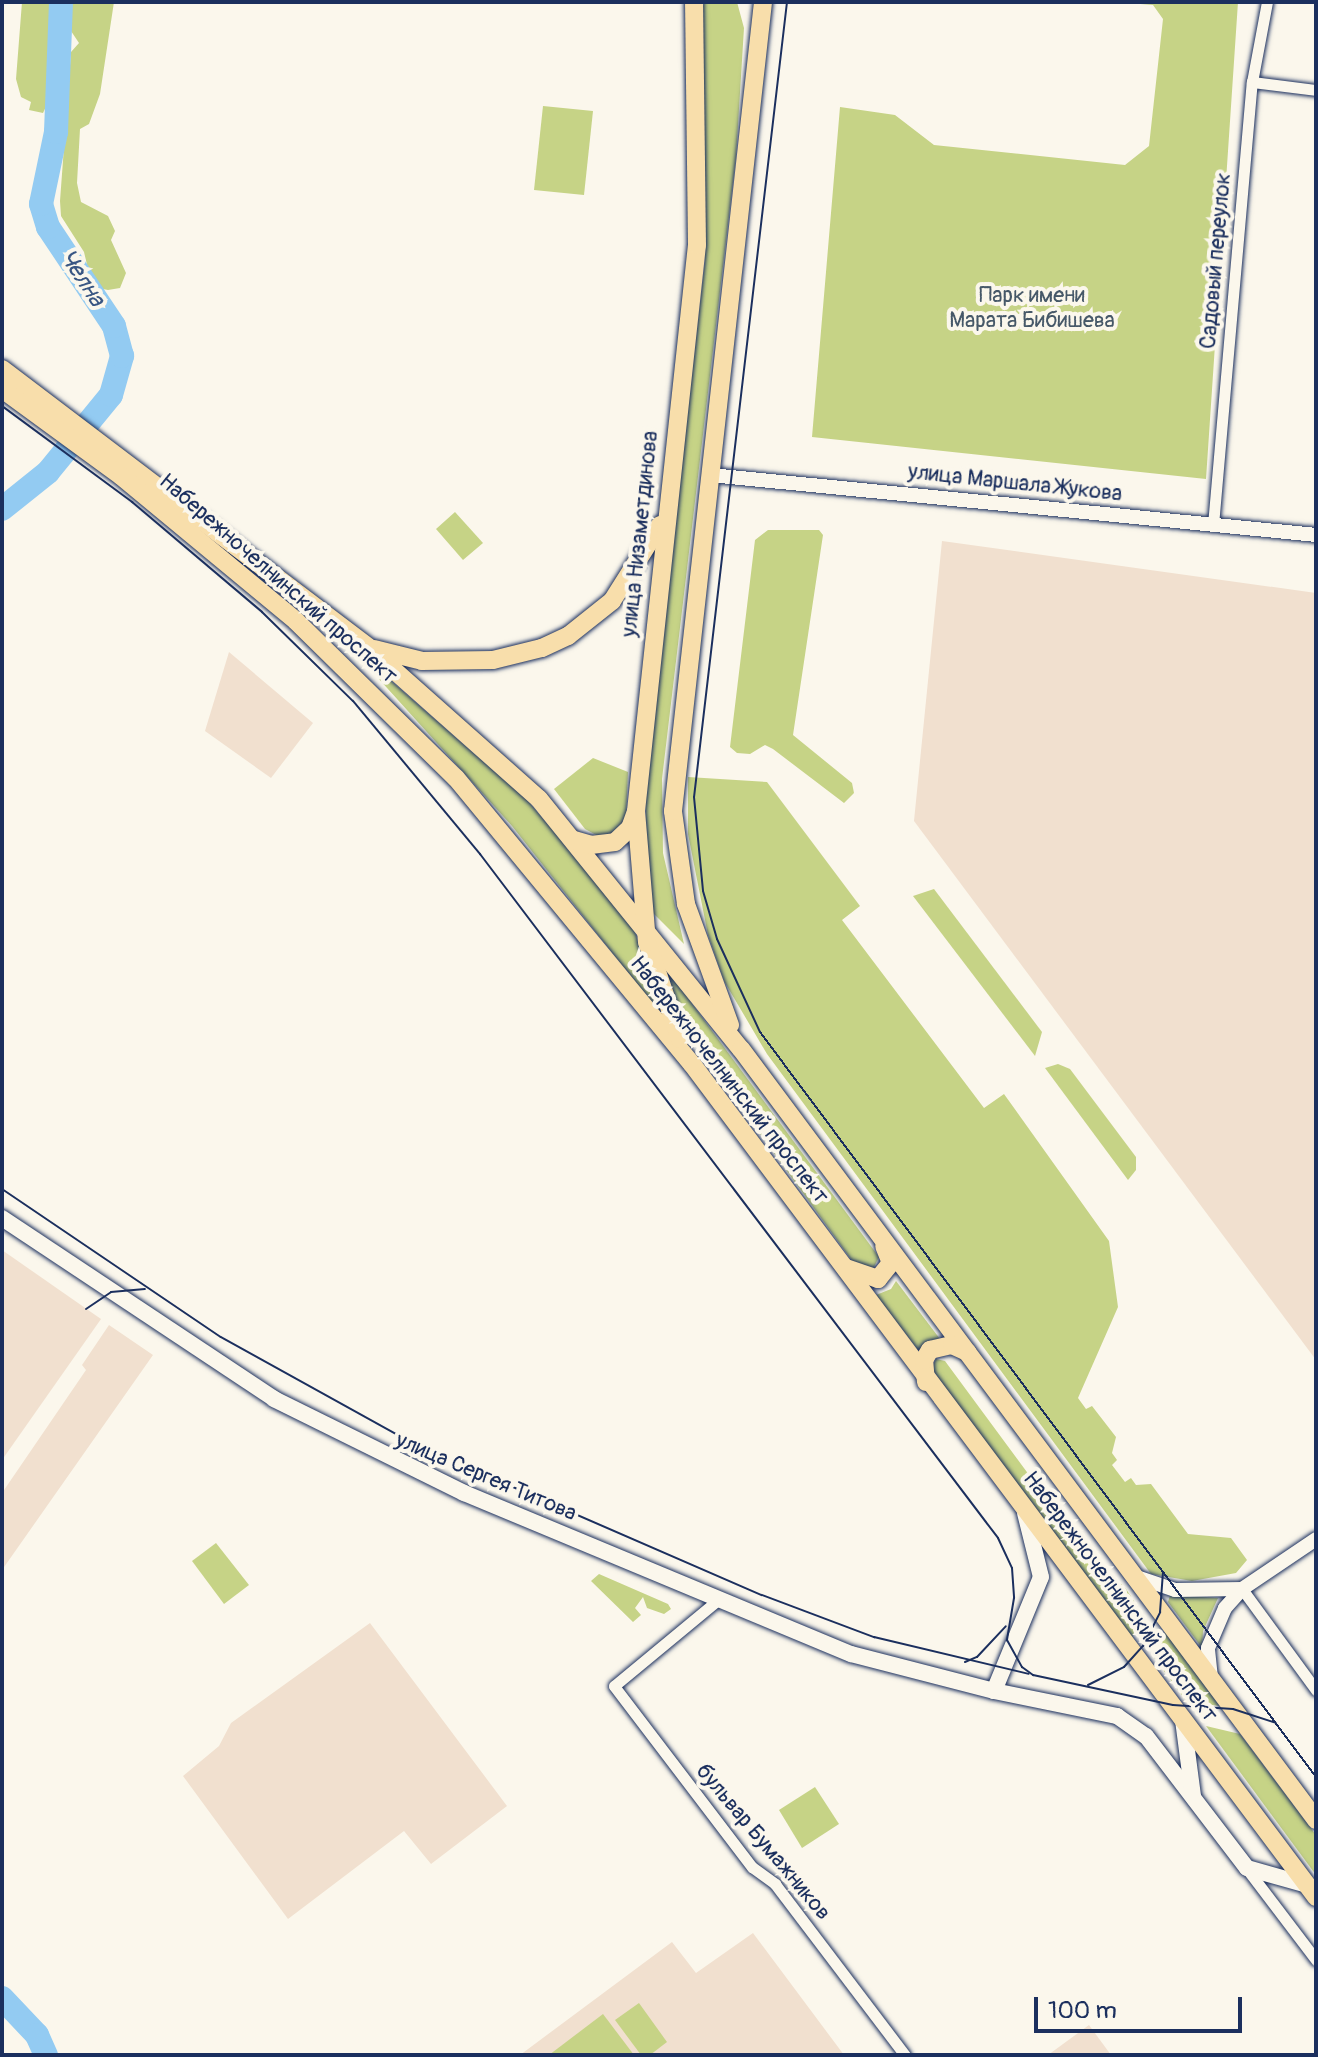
<!DOCTYPE html>
<html>
<head>
<meta charset="utf-8">
<style>
	body { margin:0 }
	#map { position:relative; width:1318px; height:2057px; overflow:hidden; background:#fbf7ec; font-family:Pangolin,sans-serif }
	div>[style] { position:absolute }
	.built>* { inset:0; background:#f1e0cf }
	.green>* { inset:0; background:#c6d386 }
	.river>* { height:24px; margin:-12px; padding:0 12px; transform-origin:12px; border-radius:12px; background:#93cbf2 }
	.roads { filter:drop-shadow(0 0 2px #1b2f5e) drop-shadow(0 0 2px #1b2f5e) }
	.minor>* { height:11px; margin:-5.5px; padding:0 5.5px; transform-origin:5.5px; border-radius:5.5px; background:#fbf7ec }
	.tertiary>* { height:14px; margin:-7px; padding:0 7px; transform-origin:7px; border-radius:7px; background:#fbf7ec }
	.secondary>* { height:16px; margin:-8px; padding:0 8px; transform-origin:8px; border-radius:8px; background:#fbf7ec }
	.primary>* { height:18px; margin:-9px; padding:0 9px; transform-origin:9px; border-radius:9px; background:#f8deab }
	.tram>* { height:2px; margin:-1px; padding:0 1px; transform-origin:1px; border-radius:1px; background:#1b2f5e }
	span { translate:-50% -50%; white-space:nowrap; text-align:center; line-height:1.15; -webkit-text-stroke:8px #fbf7ec; paint-order:stroke }
	.street-label { font-size:22px; color:#1b2f5e }
	.park-label { font-size:22px; color:#465868 }
	.water-label { font-size:24px; color:#395683; font-style:italic }
	.frame { position:absolute; inset:0; border:4px solid #1b2f5e; pointer-events:none }
	.scale { position:absolute; left:1034px; top:1997px; width:208px; height:36px; box-sizing:border-box; border:4px solid #1b2f5e; border-top:0; padding-left:10px; font-size:24px; line-height:28px; white-space:nowrap; color:#1b2f5e; -webkit-text-stroke:6px #fbf7ec; paint-order:stroke }
</style>
</head>
<body>
<div id="map">
	<div class="built">
		<div style="clip-path:polygon(942px 541px,1316px 593px,1316px 1360px,914px 821px)"></div>
		<div style="clip-path:polygon(229px 652px,313px 723px,271px 778px,205px 731px)"></div>
		<div style="clip-path:polygon(2px 1250px,101px 1319px,2px 1460px)"></div>
		<div style="clip-path:polygon(109px 1325px,153px 1355px,2px 1570px,2px 1493px,86px 1370px,82px 1365px)"></div>
		<div style="clip-path:polygon(370px 1623px,507px 1806px,431px 1864px,404px 1831px,288px 1919px,183px 1776px,219px 1746px,231px 1723px)"></div>
		<div style="clip-path:polygon(753px 1933px,844px 2055px,520px 2055px,672px 1942px,696px 1973px)"></div>
		<div style="clip-path:polygon(1089px 2025px,1111px 2055px,1048px 2055px)"></div>
	</div>
	<div class="green">
		<div style="clip-path:polygon(22px 2px,49px 2px,51px 96px,43px 113px,29px 110px,31px 102px,21px 97px,16px 79px)"></div>
		<div style="clip-path:polygon(114px 2px,100px 94px,89px 124px,80px 129px,77px 183px,81px 202px,108px 216px,115px 231px,111px 240px,126px 273px,120px 288px,108px 290px,98px 288px,89px 273px,84px 252px,61px 216px,60px 201px,71px 52px,79px 43px,67px 25px,68px 3px)"></div>
		<div style="clip-path:polygon(705px 2px,737px 2px,744px 28px,736px 157px,662px 779px,663px 853px,684px 944px,648px 908px,645px 774px,705px 261px,701px 10px)"></div>
		<div style="clip-path:polygon(1115px 2px,1238px 2px,1206px 479px,812px 437px,840px 107px,895px 115px,934px 145px,1125px 165px,1149px 146px,1163px 19px,1153px 5px)"></div>
		<div style="clip-path:polygon(543px 106px,593px 111px,584px 195px,534px 190px)"></div>
		<div style="clip-path:polygon(455px 512px,483px 543px,463px 560px,436px 529px)"></div>
		<div style="clip-path:polygon(768px 530px,819px 530px,823px 535px,793px 735px,852px 783px,854px 793px,844px 803px,773px 749px,765px 745px,750px 754px,737px 753px,730px 747px,755px 540px)"></div>
		<div style="clip-path:polygon(382px 673px,526px 799px,632px 922px,659px 1012px,512px 826px,378px 678px)"></div>
		<div style="clip-path:polygon(593px 758px,628px 772px,626px 817px,617px 832px,600px 837px,585px 829px,554px 789px)"></div>
		<div style="clip-path:polygon(688px 777px,767px 782px,860px 906px,842px 920px,984px 1108px,1004px 1094px,1109px 1241px,1118px 1307px,1078px 1398px,1086px 1409px,1092px 1406px,1116px 1437px,1112px 1453px,1117px 1460px,1112px 1465px,1125px 1482px,1131px 1478px,1136px 1485px,1151px 1484px,1188px 1534px,1231px 1538px,1247px 1560px,1236px 1573px,1192px 1581px,1151px 1574px,767px 1054px,724px 981px,708px 935px,688px 834px)"></div>
		<div style="clip-path:polygon(934px 889px,1042px 1032px,1035px 1056px,913px 896px)"></div>
		<div style="clip-path:polygon(659px 959px,879px 1257px,874px 1267px,858px 1269px,708px 1062px,680px 1014px)"></div>
		<div style="clip-path:polygon(1058px 1064px,1070px 1069px,1136px 1157px,1136px 1170px,1128px 1180px,1045px 1068px)"></div>
		<div style="clip-path:polygon(896px 1281px,940px 1339px,921px 1354px,876px 1295px,891px 1289px)"></div>
		<div style="clip-path:polygon(936px 1359px,945px 1361px,1077px 1540px,1126px 1589px,1142px 1613px,1132px 1638px,931px 1369px)"></div>
		<div style="clip-path:polygon(216px 1543px,249px 1585px,224px 1604px,192px 1561px)"></div>
		<div style="clip-path:polygon(599px 1574px,668px 1604px,671px 1609px,664px 1614px,647px 1608px,643px 1597px,635px 1608px,641px 1615px,633px 1622px,591px 1581px)"></div>
		<div style="clip-path:polygon(1170px 1595px,1218px 1598px,1203px 1631px,1202px 1648px,1168px 1602px)"></div>
		<div style="clip-path:polygon(1165px 1632px,1220px 1706px,1187px 1702px,1153px 1656px)"></div>
		<div style="clip-path:polygon(1206px 1726px,1240px 1734px,1316px 1835px,1316px 1875px)"></div>
		<div style="clip-path:polygon(815px 1787px,839px 1824px,802px 1848px,779px 1810px)"></div>
		<div style="clip-path:polygon(639px 2003px,667px 2042px,650px 2055px,641px 2055px,615px 2020px)"></div>
		<div style="clip-path:polygon(603px 2014px,634px 2055px,549px 2055px)"></div>
	</div>
	<div class="river">
		<div style="left:2px;top:509px;width:59px;rotate:-38.8deg"></div>
		<div style="left:48px;top:472px;width:99px;rotate:-50.7deg"></div>
		<div style="left:111px;top:395px;width:41px;rotate:-74.2deg"></div>
		<div style="left:122px;top:356px;width:31px;rotate:-105deg"></div>
		<div style="left:114px;top:326px;width:119px;rotate:-123.7deg"></div>
		<div style="left:48px;top:227px;width:24px;rotate:-107deg"></div>
		<div style="left:41px;top:204px;width:74px;rotate:-78.2deg"></div>
		<div style="left:56px;top:132px;width:130px;rotate:-87.8deg"></div>
		<div style="left:2px;top:1998px;width:51px;rotate:46.6deg"></div>
		<div style="left:37px;top:2035px;width:22px;rotate:66deg"></div>
	</div>
	<div class="roads">
		<div class="minor">
			<div style="left:1252px;top:82px;width:64px;rotate:7.1deg"></div>
			<div style="left:1213px;top:525px;width:445px;rotate:-85deg"></div>
			<div style="left:1252px;top:82px;width:81px;rotate:-79.4deg"></div>
			<div style="left:1242px;top:1589px;width:125px;rotate:53.8deg"></div>
			<div style="left:719px;top:1599px;width:136px;rotate:140.4deg"></div>
			<div style="left:614px;top:1686px;width:228px;rotate:52.7deg"></div>
			<div style="left:752px;top:1867px;width:29px;rotate:36deg"></div>
			<div style="left:775px;top:1884px;width:215px;rotate:52.8deg"></div>
			<div style="left:1247px;top:1869px;width:114px;rotate:52.8deg"></div>
		</div>
		<div class="tertiary">
			<div style="left:710px;top:475px;width:609px;rotate:5.65deg"></div>
			<div style="left:1134px;top:1576px;width:43px;rotate:18.9deg"></div>
			<div style="left:1175px;top:1590px;width:67px;rotate:-0.9deg"></div>
			<div style="left:1211px;top:1678px;width:30px;rotate:-96deg"></div>
			<div style="left:1208px;top:1648px;width:43px;rotate:-67deg"></div>
			<div style="left:1225px;top:1608px;width:25px;rotate:-48deg"></div>
			<div style="left:1242px;top:1589px;width:89px;rotate:-34deg"></div>
		</div>
		<div class="secondary">
			<div style="left:2px;top:1218px;width:327px;rotate:33.6deg"></div>
			<div style="left:274px;top:1399px;width:212px;rotate:26.3deg"></div>
			<div style="left:464px;top:1493px;width:419px;rotate:22.6deg"></div>
			<div style="left:851px;top:1654px;width:148px;rotate:14.5deg"></div>
			<div style="left:994px;top:1691px;width:126px;rotate:11.5deg"></div>
			<div style="left:1117px;top:1716px;width:35px;rotate:35deg"></div>
			<div style="left:1146px;top:1736px;width:166px;rotate:52.6deg"></div>
			<div style="left:1247px;top:1868px;width:62px;rotate:15.8deg"></div>
			<div style="left:994px;top:1691px;width:123px;rotate:-67.6deg"></div>
			<div style="left:1041px;top:1577px;width:66px;rotate:-104deg"></div>
			<div style="left:1183px;top:1720px;width:77px;rotate:82.5deg"></div>
		</div>
		<div class="primary">
			<div style="left:2px;top:369px;width:461px;rotate:37.2deg"></div>
			<div style="left:369px;top:648px;width:227px;rotate:41.6deg"></div>
			<div style="left:539px;top:799px;width:321px;rotate:51.1deg"></div>
			<div style="left:741px;top:1049px;width:962px;rotate:53.28deg"></div>
			<div style="left:2px;top:389px;width:147px;rotate:36.2deg"></div>
			<div style="left:121px;top:476px;width:227px;rotate:39.6deg"></div>
			<div style="left:296px;top:621px;width:224px;rotate:44.5deg"></div>
			<div style="left:456px;top:778px;width:371px;rotate:50.5deg"></div>
			<div style="left:692px;top:1064px;width:1041px;rotate:53.16deg"></div>
			<div style="left:374px;top:649px;width:49px;rotate:14deg"></div>
			<div style="left:422px;top:661px;width:71px;rotate:-0.8deg"></div>
			<div style="left:493px;top:660px;width:50px;rotate:-13.8deg"></div>
			<div style="left:542px;top:648px;width:29px;rotate:-25deg"></div>
			<div style="left:568px;top:636px;width:56px;rotate:-38.5deg"></div>
			<div style="left:612px;top:601px;width:90px;rotate:-57.7deg"></div>
			<div style="left:574px;top:840px;width:18px;rotate:16deg"></div>
			<div style="left:591px;top:845px;width:24px;rotate:-7deg"></div>
			<div style="left:615px;top:842px;width:21px;rotate:-43deg"></div>
			<div style="left:630px;top:828px;width:15px;rotate:-70deg"></div>
			<div style="left:730px;top:1025px;width:129px;rotate:-110deg"></div>
			<div style="left:686px;top:904px;width:94px;rotate:-98deg"></div>
			<div style="left:673px;top:811px;width:814px;rotate:-83.65deg"></div>
			<div style="left:680px;top:1039px;width:102px;rotate:-108.8deg"></div>
			<div style="left:647px;top:942px;width:131px;rotate:-94.8deg"></div>
			<div style="left:636px;top:811px;width:569px;rotate:-83.85deg"></div>
			<div style="left:697px;top:245px;width:243px;rotate:-90.7deg"></div>
			<div style="left:846px;top:1268px;width:34px;rotate:19deg"></div>
			<div style="left:878px;top:1279px;width:21px;rotate:-51deg"></div>
			<div style="left:891px;top:1263px;width:18px;rotate:-112deg"></div>
			<div style="left:926px;top:1382px;width:22px;rotate:-95deg"></div>
			<div style="left:924px;top:1360px;width:12px;rotate:-59deg"></div>
			<div style="left:930px;top:1350px;width:23px;rotate:-13deg"></div>
			<div style="left:952px;top:1345px;width:17px;rotate:25deg"></div>
		</div>
	</div>
	<div class="tram">
		<div style="left:787px;top:2px;width:800px;rotate:96.67deg"></div>
		<div style="left:694px;top:797px;width:94px;rotate:84.5deg"></div>
		<div style="left:703px;top:891px;width:50px;rotate:73.7deg"></div>
		<div style="left:717px;top:939px;width:102px;rotate:65.2deg"></div>
		<div style="left:760px;top:1032px;width:930px;rotate:53.27deg"></div>
		<div style="left:2px;top:406px;width:162px;rotate:36.4deg"></div>
		<div style="left:132px;top:502px;width:170px;rotate:40.2deg"></div>
		<div style="left:262px;top:612px;width:127px;rotate:44.4deg"></div>
		<div style="left:353px;top:701px;width:199px;rotate:50.3deg"></div>
		<div style="left:480px;top:854px;width:858px;rotate:52.86deg"></div>
		<div style="left:998px;top:1538px;width:33px;rotate:65deg"></div>
		<div style="left:1012px;top:1568px;width:30px;rotate:86deg"></div>
		<div style="left:1014px;top:1598px;width:43px;rotate:99.5deg"></div>
		<div style="left:1007px;top:1640px;width:31px;rotate:61deg"></div>
		<div style="left:1022px;top:1667px;width:14px;rotate:36deg"></div>
		<div style="left:1033px;top:1675px;width:143px;rotate:12.1deg"></div>
		<div style="left:1173px;top:1705px;width:60px;rotate:3.8deg"></div>
		<div style="left:1233px;top:1709px;width:45px;rotate:18deg"></div>
		<div style="left:2px;top:1189px;width:264px;rotate:34.1deg"></div>
		<div style="left:221px;top:1337px;width:221px;rotate:29deg"></div>
		<div style="left:414px;top:1444px;width:379px;rotate:23.5deg"></div>
		<div style="left:762px;top:1595px;width:120px;rotate:20.6deg"></div>
		<div style="left:874px;top:1637px;width:159px;rotate:13.4deg"></div>
		<div style="left:86px;top:1309px;width:30px;rotate:-34deg"></div>
		<div style="left:111px;top:1292px;width:34px;rotate:-5deg"></div>
		<div style="left:965px;top:1662px;width:13px;rotate:-23deg"></div>
		<div style="left:977px;top:1657px;width:42px;rotate:-46.9deg"></div>
		<div style="left:1088px;top:1685px;width:40px;rotate:-26.6deg"></div>
		<div style="left:1124px;top:1667px;width:28px;rotate:-48deg"></div>
		<div style="left:1143px;top:1646px;width:38px;rotate:-63deg"></div>
		<div style="left:1160px;top:1612px;width:40px;rotate:-85.7deg"></div>
	</div>
	<div class="street-label">
		<span style="left:1216px;top:261px;rotate:-85deg">Садовый переулок</span>
		<span style="left:1015px;top:483px;rotate:6deg">улица Маршала Жукова</span>
		<span style="left:640px;top:534px;rotate:-84deg">улица Низаметдинова</span>
		<span style="left:278px;top:579px;rotate:41deg">Набережночелнинский проспект</span>
		<span style="left:729px;top:1080px;rotate:52deg">Набережночелнинский проспект</span>
		<span style="left:486px;top:1477px;rotate:23deg">улица Сергея Титова</span>
		<span style="left:1120px;top:1597px;rotate:53deg">Набережночелнинский проспект</span>
		<span style="left:763px;top:1842px;rotate:50deg">бульвар Бумажников</span>
	</div>
	<div class="park-label">
		<span style="left:1032px;top:308px">Парк имени<br>Марата Бибишева</span>
	</div>
	<div class="water-label">
		<span style="left:82px;top:278px;rotate:57deg">Челна</span>
	</div>
	<div class="frame"></div>
	<div class="scale">100 m</div>
</div>
</body>
</html>
